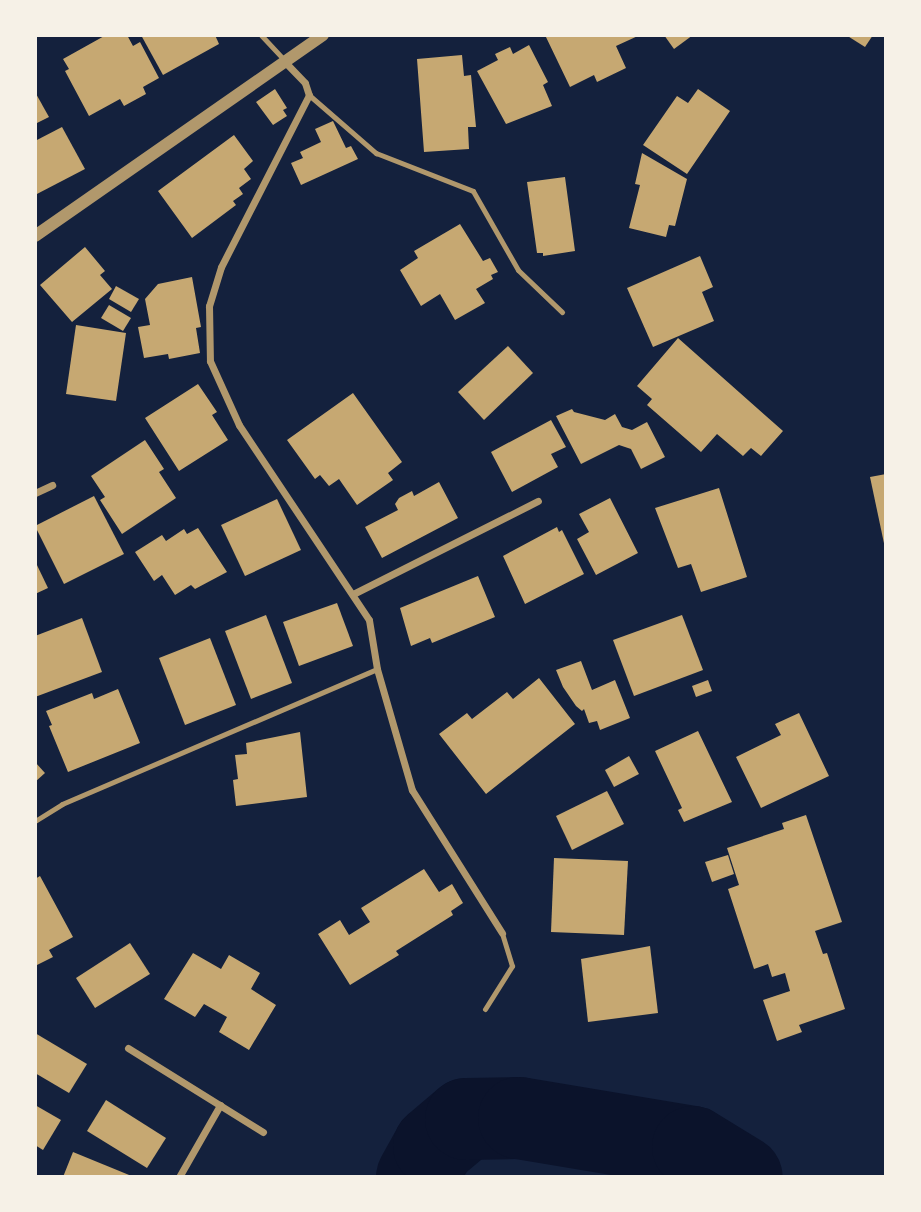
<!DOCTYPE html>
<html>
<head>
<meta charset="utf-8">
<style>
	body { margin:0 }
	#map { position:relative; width:921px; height:1212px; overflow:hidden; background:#14213d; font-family:"IBM Plex Sans",sans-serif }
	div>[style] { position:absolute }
	.river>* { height:82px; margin:-41px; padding:0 41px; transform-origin:41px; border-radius:41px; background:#0b132b }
	.building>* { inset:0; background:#c6a872 }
	.service>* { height:5px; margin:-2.5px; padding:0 2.5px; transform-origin:2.5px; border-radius:2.5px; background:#b1986c }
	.minor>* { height:7px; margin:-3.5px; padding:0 3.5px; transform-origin:3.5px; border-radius:3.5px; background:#b1986c }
	.tertiary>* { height:12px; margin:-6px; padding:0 6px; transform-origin:6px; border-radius:6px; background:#b1986c }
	span { translate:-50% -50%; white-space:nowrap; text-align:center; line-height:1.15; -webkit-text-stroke:5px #f6f1e7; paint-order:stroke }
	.frame { position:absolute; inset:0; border:37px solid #f6f1e7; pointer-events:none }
</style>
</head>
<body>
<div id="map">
	<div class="river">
		<div style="left:417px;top:1177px;width:35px;rotate:-61deg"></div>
		<div style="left:434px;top:1146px;width:42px;rotate:-40.2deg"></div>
		<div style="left:466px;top:1119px;width:53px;rotate:-1.1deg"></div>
		<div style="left:519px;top:1118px;width:176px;rotate:9.5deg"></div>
		<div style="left:693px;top:1147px;width:57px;rotate:31.5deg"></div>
	</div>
	<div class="building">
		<div style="clip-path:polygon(106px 35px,127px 35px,133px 46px,140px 42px,159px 78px,143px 87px,146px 94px,124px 106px,120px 99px,89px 116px,65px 71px,69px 69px,63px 59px)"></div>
		<div style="clip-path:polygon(141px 35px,215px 35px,219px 44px,163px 75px)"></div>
		<div style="clip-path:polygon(545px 35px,640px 35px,616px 46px,626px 68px,597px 82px,594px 75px,570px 87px)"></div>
		<div style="clip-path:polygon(664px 35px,693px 35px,674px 49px)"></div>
		<div style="clip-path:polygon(846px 35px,873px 35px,865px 47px)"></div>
		<div style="clip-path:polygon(529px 45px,548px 82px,543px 85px,552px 106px,506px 124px,477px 71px,498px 60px,495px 54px,510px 47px,513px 54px)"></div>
		<div style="clip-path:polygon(462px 55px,464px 76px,471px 75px,476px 127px,468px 127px,469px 149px,424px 152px,417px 59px)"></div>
		<div style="clip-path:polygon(275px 89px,287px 108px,283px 110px,287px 116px,273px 125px,256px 102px)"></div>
		<div style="clip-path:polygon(698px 89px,730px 111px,687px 174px,643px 145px,677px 96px,688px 103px)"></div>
		<div style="clip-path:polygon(35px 92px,49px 117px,35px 124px)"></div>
		<div style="clip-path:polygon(333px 121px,346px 148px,351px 146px,358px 159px,301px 185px,291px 163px,303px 158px,300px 152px,321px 142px,315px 129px)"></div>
		<div style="clip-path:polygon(62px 127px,85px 169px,35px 195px,35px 141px)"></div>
		<div style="clip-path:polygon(234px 135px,253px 161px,244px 169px,251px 179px,239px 188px,243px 194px,233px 201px,236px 205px,192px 238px,158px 191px)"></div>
		<div style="clip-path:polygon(642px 153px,687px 179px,675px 226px,669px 225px,666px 237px,629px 228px,640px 185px,635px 184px)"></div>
		<div style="clip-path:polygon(565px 177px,575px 251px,543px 256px,543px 253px,537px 253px,527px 182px)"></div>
		<div style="clip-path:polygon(460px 224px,483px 261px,490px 258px,498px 272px,491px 275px,493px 279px,476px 289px,485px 303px,455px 320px,440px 294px,421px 306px,400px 270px,418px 258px,414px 251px)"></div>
		<div style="clip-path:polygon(85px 247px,105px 271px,100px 275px,112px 289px,72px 322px,40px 285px)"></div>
		<div style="clip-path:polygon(700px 256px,713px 287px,702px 292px,714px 321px,653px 347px,627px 288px)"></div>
		<div style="clip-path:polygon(192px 277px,201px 327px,196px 328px,200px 353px,169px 359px,168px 354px,144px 358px,138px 327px,150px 325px,145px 299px,158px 284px)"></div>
		<div style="clip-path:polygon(116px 286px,139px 299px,131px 312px,109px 299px)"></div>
		<div style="clip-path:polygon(109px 305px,131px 318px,123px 331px,101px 318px)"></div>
		<div style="clip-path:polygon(76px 325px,126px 333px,116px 401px,66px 394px)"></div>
		<div style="clip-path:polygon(678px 338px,783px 431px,761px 456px,751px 448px,743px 456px,717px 434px,701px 452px,647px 405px,652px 399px,637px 386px)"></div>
		<div style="clip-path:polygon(508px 346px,533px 373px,484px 420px,458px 392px)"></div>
		<div style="clip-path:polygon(198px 384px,217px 412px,212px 415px,228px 440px,179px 471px,145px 418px)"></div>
		<div style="clip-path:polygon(353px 393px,402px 462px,388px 473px,393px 480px,357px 505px,339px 479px,329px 486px,320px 475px,315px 479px,287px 440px)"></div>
		<div style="clip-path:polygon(572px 409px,574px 412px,605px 420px,615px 414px,622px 427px,632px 430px,647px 422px,665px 457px,641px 469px,631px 449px,619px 445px,581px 464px,556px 416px)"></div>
		<div style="clip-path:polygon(551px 420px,566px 447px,551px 454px,558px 467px,512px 492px,491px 452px)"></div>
		<div style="clip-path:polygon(145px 440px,164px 469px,159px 472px,176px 498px,122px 534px,100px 500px,105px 497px,91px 476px)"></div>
		<div style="clip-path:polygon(886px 474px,886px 548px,885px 548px,870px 477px)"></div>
		<div style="clip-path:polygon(439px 482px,458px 518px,382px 558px,365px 527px,398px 510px,395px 504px,399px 498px,412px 491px,414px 496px)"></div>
		<div style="clip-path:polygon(719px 488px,747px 577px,701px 592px,691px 564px,678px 568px,655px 508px)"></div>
		<div style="clip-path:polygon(94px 496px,124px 554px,64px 584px,35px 526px)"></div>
		<div style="clip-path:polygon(610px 498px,638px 553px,596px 575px,577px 539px,589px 532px,579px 514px)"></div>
		<div style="clip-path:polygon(277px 499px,301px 550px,245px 576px,221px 525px)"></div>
		<div style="clip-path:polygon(557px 527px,559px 532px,562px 530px,584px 574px,525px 604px,503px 556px)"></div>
		<div style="clip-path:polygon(198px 528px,227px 572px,195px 589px,191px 585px,175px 595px,162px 575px,154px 581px,135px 552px,162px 535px,166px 541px,184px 529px,187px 534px)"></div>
		<div style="clip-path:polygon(35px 561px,48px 588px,35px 594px)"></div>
		<div style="clip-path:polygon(478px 576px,495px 617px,432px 643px,430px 638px,411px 646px,400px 608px)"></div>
		<div style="clip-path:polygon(337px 603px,353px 646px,299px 666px,283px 622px)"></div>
		<div style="clip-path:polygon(266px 615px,292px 683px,251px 699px,225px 631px)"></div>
		<div style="clip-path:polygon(682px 615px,703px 670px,634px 696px,613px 640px)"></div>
		<div style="clip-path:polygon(82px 618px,102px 672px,35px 697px,35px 636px)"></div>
		<div style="clip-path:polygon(210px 638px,236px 705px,185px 725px,159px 658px)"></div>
		<div style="clip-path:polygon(581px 661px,592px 690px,615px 680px,630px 718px,600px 730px,597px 721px,589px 723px,584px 709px,582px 711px,576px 706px,563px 687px,556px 670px)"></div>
		<div style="clip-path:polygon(539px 678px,575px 724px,486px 794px,439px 734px,467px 713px,472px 719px,507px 692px,513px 699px)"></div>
		<div style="clip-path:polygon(708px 680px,712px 691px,696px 697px,692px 686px)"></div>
		<div style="clip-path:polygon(118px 689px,140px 743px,68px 772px,49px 726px,52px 725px,46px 711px,92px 693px,94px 699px)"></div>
		<div style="clip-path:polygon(799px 713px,829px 776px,761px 808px,736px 757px,781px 735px,775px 724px)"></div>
		<div style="clip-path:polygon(698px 731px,732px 802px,684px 822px,678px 810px,682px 808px,655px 751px)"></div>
		<div style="clip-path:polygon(300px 732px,307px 797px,236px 806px,233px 780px,238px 779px,235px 755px,247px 754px,246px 743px)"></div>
		<div style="clip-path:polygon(629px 756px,639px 774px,614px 787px,605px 770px)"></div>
		<div style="clip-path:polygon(35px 762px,45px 773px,35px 782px)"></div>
		<div style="clip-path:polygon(607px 791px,624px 824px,572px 850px,556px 816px)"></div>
		<div style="clip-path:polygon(806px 815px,842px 922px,815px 931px,823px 954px,827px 953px,845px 1009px,799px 1025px,802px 1032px,777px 1041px,763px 1000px,790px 991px,785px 973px,772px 977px,768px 964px,754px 969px,728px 889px,739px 885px,727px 848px,784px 829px,782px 823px)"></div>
		<div style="clip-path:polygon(728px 855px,734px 874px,712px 882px,705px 862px)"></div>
		<div style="clip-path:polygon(554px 858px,628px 861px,624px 935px,551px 932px)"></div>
		<div style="clip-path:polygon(424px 869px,439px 892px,452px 884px,463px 903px,451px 911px,453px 915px,396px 951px,399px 955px,350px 985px,318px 934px,340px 920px,349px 935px,370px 922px,361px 908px)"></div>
		<div style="clip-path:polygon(40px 876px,73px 937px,49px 950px,53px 957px,35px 966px,35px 879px)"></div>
		<div style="clip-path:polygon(130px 943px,150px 974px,95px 1008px,76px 978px)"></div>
		<div style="clip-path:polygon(650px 946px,658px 1013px,588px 1022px,581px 959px)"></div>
		<div style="clip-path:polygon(193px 953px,221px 969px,229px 955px,260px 973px,251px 989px,276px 1005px,249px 1050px,219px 1032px,227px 1017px,204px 1004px,195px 1017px,164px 999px)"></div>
		<div style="clip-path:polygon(35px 1033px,87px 1064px,69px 1093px,35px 1073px)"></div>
		<div style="clip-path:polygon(106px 1100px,166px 1138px,147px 1168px,87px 1131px)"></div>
		<div style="clip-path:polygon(35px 1105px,61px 1120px,43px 1150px,35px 1145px)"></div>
		<div style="clip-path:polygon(73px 1152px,134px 1177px,63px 1177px)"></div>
	</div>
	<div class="service">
		<div style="left:261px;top:35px;width:34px;rotate:47deg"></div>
		<div style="left:309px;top:95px;width:89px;rotate:40.9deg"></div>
		<div style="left:376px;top:153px;width:104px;rotate:21.4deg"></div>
		<div style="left:473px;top:191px;width:91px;rotate:60.3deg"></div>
		<div style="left:518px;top:270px;width:61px;rotate:43.7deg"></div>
		<div style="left:35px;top:821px;width:32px;rotate:-32deg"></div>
		<div style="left:62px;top:804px;width:343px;rotate:-23.2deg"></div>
		<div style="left:485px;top:1009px;width:51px;rotate:-57.9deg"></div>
		<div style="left:512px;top:966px;width:34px;rotate:-107deg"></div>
	</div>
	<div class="minor">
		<div style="left:284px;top:61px;width:30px;rotate:46deg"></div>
		<div style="left:305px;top:83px;width:13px;rotate:72deg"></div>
		<div style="left:309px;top:95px;width:193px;rotate:117.1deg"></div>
		<div style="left:221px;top:267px;width:41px;rotate:107.1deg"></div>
		<div style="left:209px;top:306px;width:55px;rotate:89deg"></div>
		<div style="left:210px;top:361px;width:70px;rotate:65.6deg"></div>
		<div style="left:239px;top:425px;width:234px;rotate:56.3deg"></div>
		<div style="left:369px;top:620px;width:50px;rotate:80.7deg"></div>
		<div style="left:377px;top:669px;width:126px;rotate:73.9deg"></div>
		<div style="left:412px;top:790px;width:169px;rotate:57.8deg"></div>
		<div style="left:35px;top:493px;width:19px;rotate:-25deg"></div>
		<div style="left:353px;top:594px;width:207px;rotate:-26.7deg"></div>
		<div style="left:128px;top:1048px;width:159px;rotate:31.9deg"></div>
		<div style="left:179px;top:1177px;width:83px;rotate:-60.3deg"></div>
	</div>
	<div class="tertiary">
		<div style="left:35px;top:236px;width:351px;rotate:-34.9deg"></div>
	</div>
	<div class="frame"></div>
</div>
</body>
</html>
